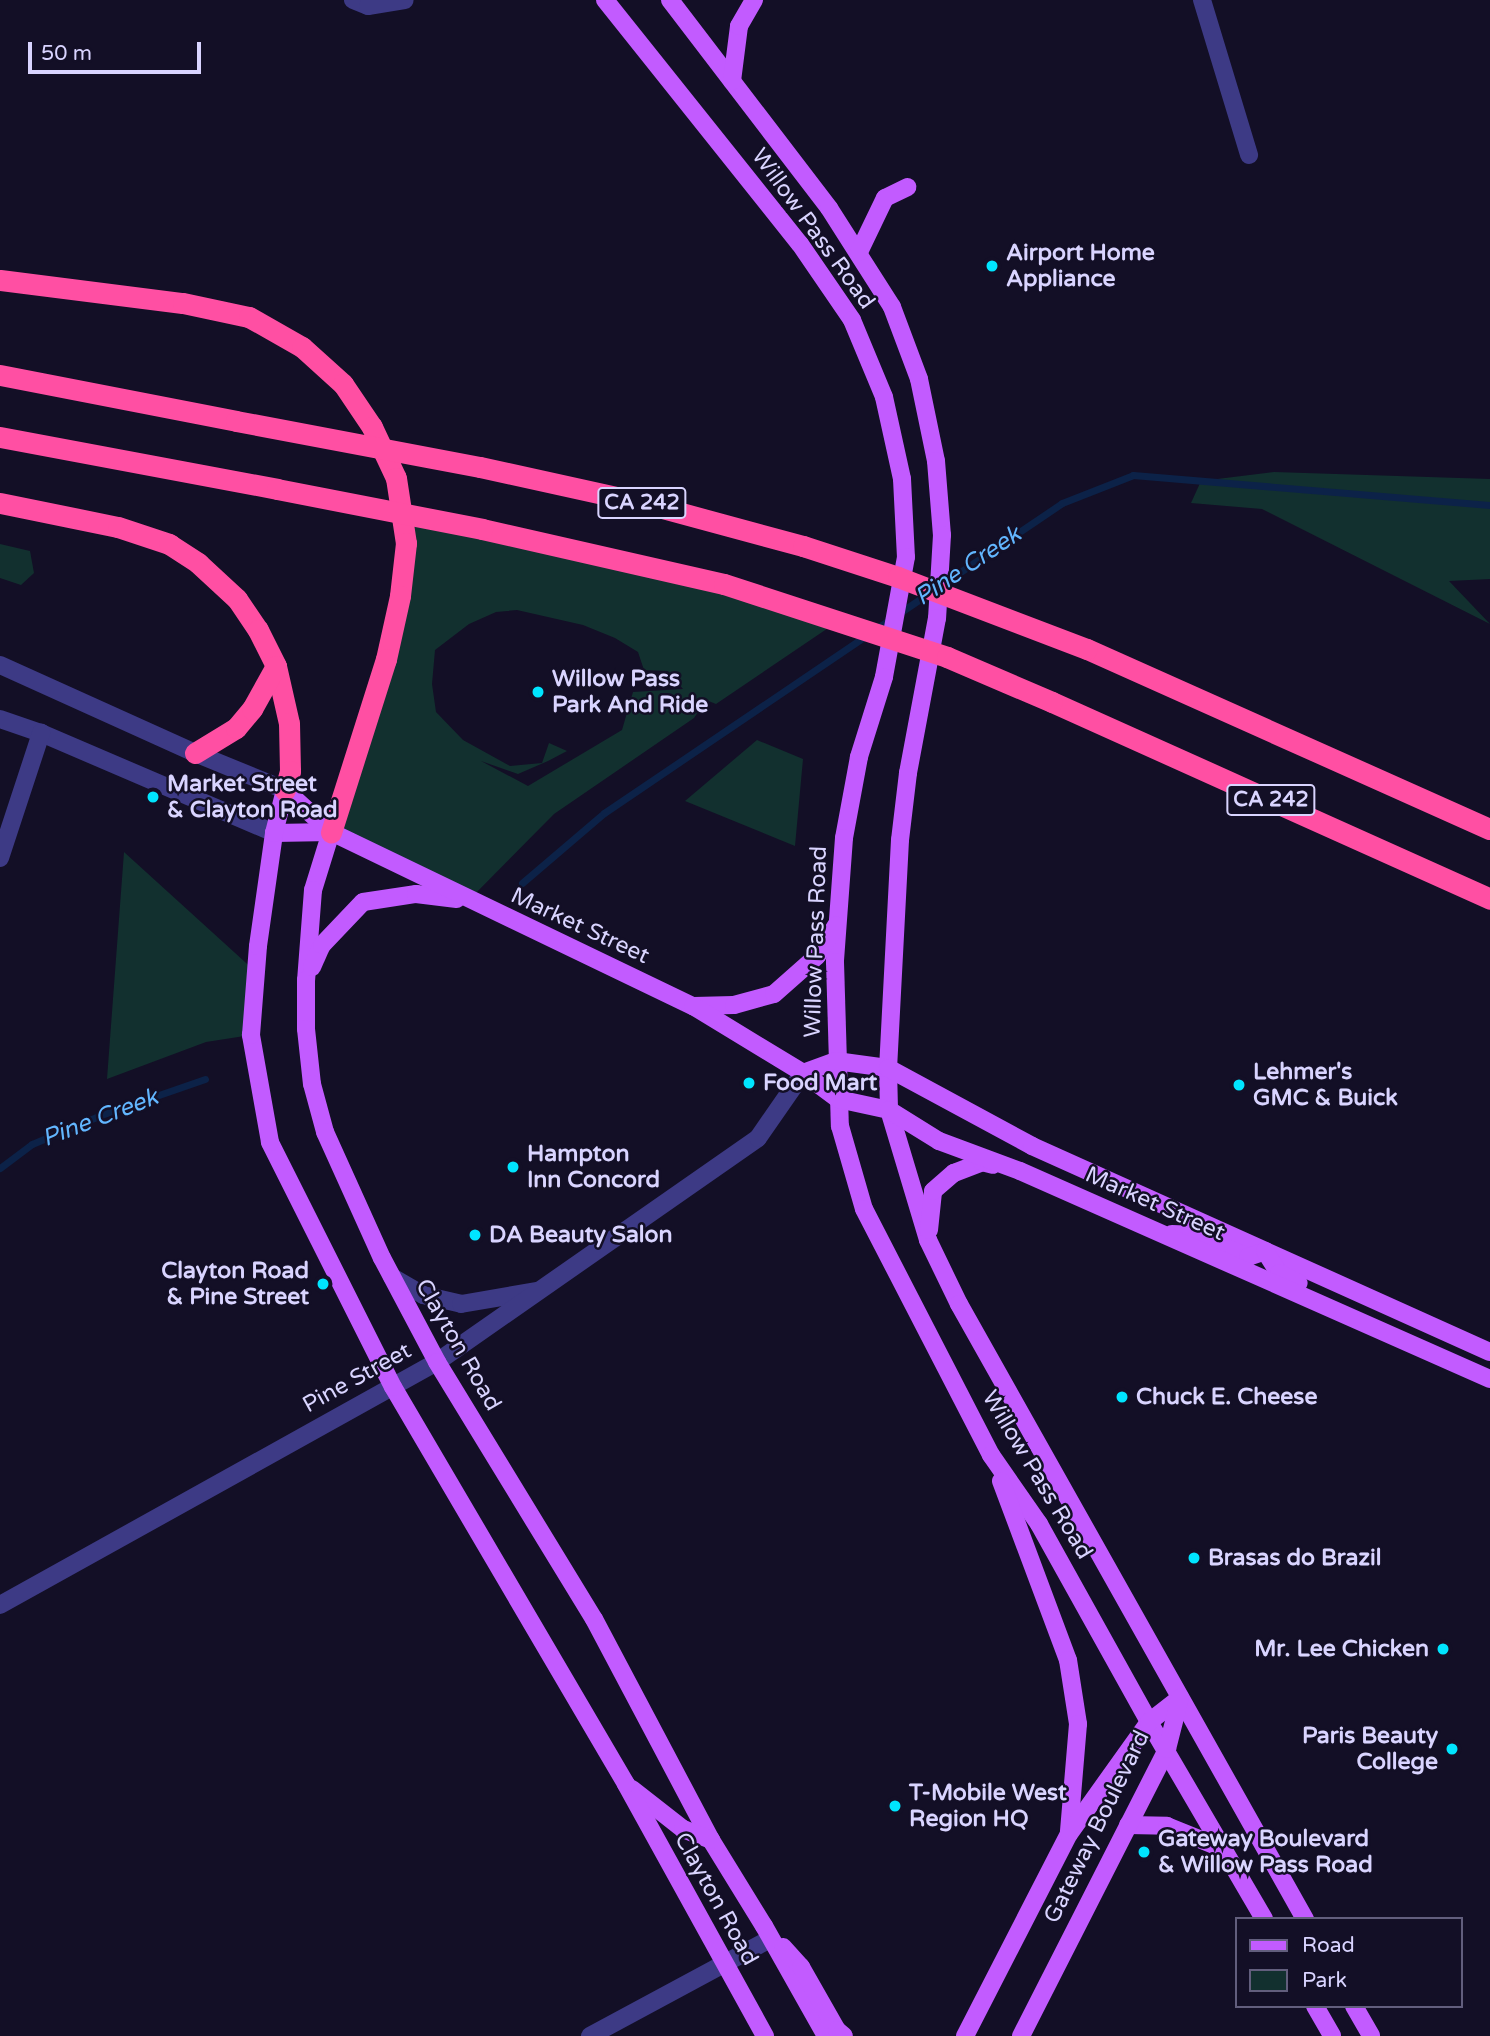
<!DOCTYPE html>
<html>
<head>
<meta charset="utf-8">
<style>
	body { margin:0 }
	#map { position:relative; width:1490px; height:2036px; overflow:hidden; background:#130f26; font-family:"Varela Round",sans-serif }
	div>[style] { position:absolute }
	.green>* { inset:0; background:#12302f }
	.stream>* { height:7px; margin:-3.5px; padding:0 3.5px; transform-origin:3.5px; border-radius:3.5px; background:#0c2248 }
	.minor>* { height:18px; margin:-9px; padding:0 9px; transform-origin:9px; border-radius:9px; background:#3d3a85 }
	.major>* { height:18px; margin:-9px; padding:0 9px; transform-origin:9px; border-radius:9px; background:#c25bff }
	.highway>* { height:21px; margin:-10.5px; padding:0 10.5px; transform-origin:10.5px; border-radius:10.5px; background:#ff4fa3 }
	.highway-bridge>* { height:21px; margin:-10.5px; padding:0 10.5px; transform-origin:10.5px; border-radius:10.5px; background:#ff4fa3 }
	.dots>* { width:19px; height:19px; translate:-50% -50%; box-sizing:border-box; border:4px solid #130f26; border-radius:50% }
	span { translate:-50% -50%; white-space:nowrap; text-align:center; line-height:1.15; -webkit-text-stroke:5px #130f26; paint-order:stroke }
	.shield-label span { padding:2px 5px; background:#130f26; border:2px solid; border-radius:5px; -webkit-text-stroke-width:0 }
	.shield-label { font-size:21px; color:#d9d4ff; font-weight:700 }
	.street-label { font-size:23px; color:#d9d4ff }
	.poi-label { font-size:23px; color:#d9d4ff; font-weight:700 }
	.left { translate:0 -50%; text-align:left }
	.right { translate:-100% -50%; text-align:right }
	.water-label { font-size:24px; color:#62b6ff; font-style:italic }
	.legend { position:absolute; left:1235px; top:1917px; width:228px; height:91px; box-sizing:border-box; background:#130f26; border:2px solid #625e7d; margin:0; padding:9px 12px; list-style:none; font-size:21px; color:#d9d4ff }
	.legend li { display:flex; align-items:center; gap:14px; height:35px }
	.legend b { width:35px; border:2px solid #625e7d }
	.scale { position:absolute; left:28px; top:42px; width:173px; height:32px; box-sizing:border-box; border:4px solid #d9d4ff; border-top:0; padding-left:9px; font-size:21px; line-height:24px; white-space:nowrap; color:#d9d4ff; -webkit-text-stroke:5px #130f26; paint-order:stroke }
</style>
</head>
<body>
<div id="map">
	<div class="green">
		<div style="clip-path:polygon(1274px 472px,1490px 479px,1490px 579px,1449px 581px,1490px 624px,1262px 509px,1191px 503px,1201px 481px)"></div>
		<div style="clip-path:polygon(evenodd,401px 513px,840px 620px,716px 704px,706px 700px,694px 718px,554px 814px,469px 900px,331px 832px,386px 659px,401px 513px,517px 610px,583px 625px,615px 638px,638px 652px,644px 670px,668px 671px,683px 689px,633px 692px,622px 730px,528px 786px,481px 761px,518px 774px,548px 761px,567px 751px,549px 743px,542px 763px,510px 766px,463px 740px,436px 712px,432px 684px,435px 650px,469px 624px,496px 612px,517px 610px)"></div>
		<div style="clip-path:polygon(0 544px,30px 551px,34px 573px,21px 585px,0 578px)"></div>
		<div style="clip-path:polygon(757px 740px,803px 759px,795px 846px,685px 801px)"></div>
		<div style="clip-path:polygon(124px 852px,256px 972px,251px 1035px,206px 1042px,107px 1079px)"></div>
	</div>
	<div class="stream">
		<div style="left:941px;top:585px;width:146px;rotate:-34.1deg"></div>
		<div style="left:1062px;top:503px;width:76px;rotate:-21.5deg"></div>
		<div style="left:1133px;top:475px;width:358px;rotate:4.8deg"></div>
		<div style="left:522px;top:883px;width:108px;rotate:-40.5deg"></div>
		<div style="left:604px;top:813px;width:392px;rotate:-34.1deg"></div>
		<div style="left:0;top:1168px;width:40px;rotate:-37deg"></div>
		<div style="left:32px;top:1144px;width:75px;rotate:-22.8deg"></div>
		<div style="left:101px;top:1115px;width:110px;rotate:-19.1deg"></div>
	</div>
	<div class="minor">
		<div style="left:353px;top:0;width:16px;rotate:22deg"></div>
		<div style="left:368px;top:6px;width:37px;rotate:-9deg"></div>
		<div style="left:1202px;top:0;width:162px;rotate:73.1deg"></div>
		<div style="left:0;top:665px;width:214px;rotate:24.3deg"></div>
		<div style="left:195px;top:753px;width:97px;rotate:22.3deg"></div>
		<div style="left:0;top:719px;width:43px;rotate:18.9deg"></div>
		<div style="left:41px;top:733px;width:254px;rotate:23.2deg"></div>
		<div style="left:0;top:858px;width:132px;rotate:-71.8deg"></div>
		<div style="left:392px;top:1277px;width:36px;rotate:30deg"></div>
		<div style="left:423px;top:1295px;width:39px;rotate:13deg"></div>
		<div style="left:461px;top:1304px;width:76px;rotate:-9.8deg"></div>
		<div style="left:0;top:1605px;width:500px;rotate:-29.08deg"></div>
		<div style="left:437px;top:1362px;width:391px;rotate:-34.9deg"></div>
		<div style="left:758px;top:1138px;width:79px;rotate:-55.3deg"></div>
		<div style="left:590px;top:2036px;width:204px;rotate:-28.3deg"></div>
	</div>
	<div class="major">
		<div style="left:605px;top:0;width:312px;rotate:51.4deg"></div>
		<div style="left:800px;top:244px;width:92px;rotate:55.6deg"></div>
		<div style="left:852px;top:320px;width:83px;rotate:67.4deg"></div>
		<div style="left:884px;top:397px;width:84px;rotate:77.6deg"></div>
		<div style="left:902px;top:479px;width:78px;rotate:87.1deg"></div>
		<div style="left:906px;top:557px;width:122px;rotate:100.4deg"></div>
		<div style="left:884px;top:677px;width:84px;rotate:107.4deg"></div>
		<div style="left:859px;top:757px;width:82px;rotate:100.5deg"></div>
		<div style="left:844px;top:838px;width:124px;rotate:94.2deg"></div>
		<div style="left:835px;top:962px;width:164px;rotate:88.3deg"></div>
		<div style="left:840px;top:1126px;width:86px;rotate:73.9deg"></div>
		<div style="left:864px;top:1209px;width:277px;rotate:62.7deg"></div>
		<div style="left:991px;top:1455px;width:84px;rotate:55.2deg"></div>
		<div style="left:1039px;top:1524px;width:227px;rotate:60.9deg"></div>
		<div style="left:1149px;top:1722px;width:228px;rotate:59.7deg"></div>
		<div style="left:670px;top:0;width:262px;rotate:52.6deg"></div>
		<div style="left:829px;top:208px;width:117px;rotate:57.5deg"></div>
		<div style="left:892px;top:307px;width:77px;rotate:69.4deg"></div>
		<div style="left:919px;top:379px;width:84px;rotate:78.3deg"></div>
		<div style="left:936px;top:461px;width:74px;rotate:85.4deg"></div>
		<div style="left:942px;top:535px;width:83px;rotate:93.4deg"></div>
		<div style="left:937px;top:618px;width:158px;rotate:100.6deg"></div>
		<div style="left:908px;top:773px;width:67px;rotate:96.8deg"></div>
		<div style="left:900px;top:840px;width:228px;rotate:93deg"></div>
		<div style="left:888px;top:1068px;width:42px;rotate:88.6deg"></div>
		<div style="left:889px;top:1110px;width:136px;rotate:73.3deg"></div>
		<div style="left:928px;top:1240px;width:71px;rotate:64.2deg"></div>
		<div style="left:959px;top:1304px;width:706px;rotate:60.64deg"></div>
		<div style="left:732px;top:81px;width:55px;rotate:-82.7deg"></div>
		<div style="left:739px;top:26px;width:30px;rotate:-60deg"></div>
		<div style="left:859px;top:252px;width:60px;rotate:-64.3deg"></div>
		<div style="left:885px;top:198px;width:25px;rotate:-26deg"></div>
		<div style="left:331px;top:832px;width:61px;rotate:107.2deg"></div>
		<div style="left:313px;top:890px;width:90px;rotate:94.4deg"></div>
		<div style="left:306px;top:980px;width:49px;rotate:90deg"></div>
		<div style="left:306px;top:1029px;width:55px;rotate:83.8deg"></div>
		<div style="left:312px;top:1084px;width:50px;rotate:74.8deg"></div>
		<div style="left:325px;top:1132px;width:138px;rotate:65.7deg"></div>
		<div style="left:382px;top:1258px;width:118px;rotate:62.1deg"></div>
		<div style="left:437px;top:1362px;width:301px;rotate:58.6deg"></div>
		<div style="left:594px;top:1619px;width:250px;rotate:62.1deg"></div>
		<div style="left:711px;top:1840px;width:101px;rotate:58.4deg"></div>
		<div style="left:764px;top:1926px;width:126px;rotate:60.6deg"></div>
		<div style="left:274px;top:833px;width:57px;rotate:-1deg"></div>
		<div style="left:312px;top:967px;width:24px;rotate:-66deg"></div>
		<div style="left:322px;top:945px;width:59px;rotate:-46.4deg"></div>
		<div style="left:363px;top:902px;width:54px;rotate:-8.6deg"></div>
		<div style="left:416px;top:894px;width:41px;rotate:7deg"></div>
		<div style="left:694px;top:1006px;width:40px;rotate:-1.4deg"></div>
		<div style="left:734px;top:1005px;width:41px;rotate:-15.4deg"></div>
		<div style="left:774px;top:994px;width:57px;rotate:-41.5deg"></div>
		<div style="left:817px;top:956px;width:36px;rotate:-58deg"></div>
		<div style="left:803px;top:1073px;width:35px;rotate:-20deg"></div>
		<div style="left:836px;top:1061px;width:52px;rotate:7.7deg"></div>
		<div style="left:888px;top:1068px;width:164px;rotate:28.4deg"></div>
		<div style="left:1032px;top:1146px;width:502px;rotate:24.22deg"></div>
		<div style="left:929px;top:1230px;width:39px;rotate:-84deg"></div>
		<div style="left:933px;top:1191px;width:28px;rotate:-41deg"></div>
		<div style="left:954px;top:1173px;width:30px;rotate:-21deg"></div>
		<div style="left:982px;top:1162px;width:11px;rotate:15deg"></div>
		<div style="left:1172px;top:1234px;width:25px;rotate:2deg"></div>
		<div style="left:1197px;top:1235px;width:56px;rotate:23.3deg"></div>
		<div style="left:1248px;top:1257px;width:18px;rotate:-19deg"></div>
		<div style="left:1265px;top:1251px;width:26px;rotate:58deg"></div>
		<div style="left:1279px;top:1273px;width:22px;rotate:27deg"></div>
		<div style="left:1001px;top:1481px;width:191px;rotate:69.5deg"></div>
		<div style="left:1068px;top:1660px;width:65px;rotate:81.1deg"></div>
		<div style="left:1078px;top:1724px;width:108px;rotate:94.8deg"></div>
		<div style="left:632px;top:1789px;width:65px;rotate:38.1deg"></div>
		<div style="left:683px;top:1829px;width:30px;rotate:21deg"></div>
		<div style="left:1128px;top:1825px;width:39px;rotate:1deg"></div>
		<div style="left:1167px;top:1826px;width:61px;rotate:22deg"></div>
		<div style="left:783px;top:1947px;width:27px;rotate:48deg"></div>
		<div style="left:801px;top:1967px;width:73px;rotate:60.3deg"></div>
		<div style="left:837px;top:2030px;width:9px;rotate:41deg"></div>
		<div style="left:1315px;top:2006px;width:34px;rotate:60deg"></div>
		<div style="left:1354px;top:2006px;width:34px;rotate:60deg"></div>
		<div style="left:765px;top:2036px;width:288px;rotate:-118.9deg"></div>
		<div style="left:626px;top:1784px;width:460px;rotate:-120.4deg"></div>
		<div style="left:393px;top:1387px;width:274px;rotate:-116.7deg"></div>
		<div style="left:270px;top:1142px;width:109px;rotate:-100.1deg"></div>
		<div style="left:251px;top:1035px;width:89px;rotate:-85.5deg"></div>
		<div style="left:258px;top:946px;width:114px;rotate:-81.9deg"></div>
		<div style="left:274px;top:833px;width:44px;rotate:-75.7deg"></div>
		<div style="left:285px;top:790px;width:62px;rotate:42.4deg"></div>
		<div style="left:331px;top:832px;width:402px;rotate:25.7deg"></div>
		<div style="left:693px;top:1006px;width:129px;rotate:31.3deg"></div>
		<div style="left:803px;top:1073px;width:44px;rotate:36.6deg"></div>
		<div style="left:838px;top:1099px;width:52px;rotate:12.2deg"></div>
		<div style="left:889px;top:1110px;width:59px;rotate:31.8deg"></div>
		<div style="left:939px;top:1141px;width:86px;rotate:20.3deg"></div>
		<div style="left:1020px;top:1171px;width:514px;rotate:23.87deg"></div>
		<div style="left:965px;top:2036px;width:227px;rotate:-62.8deg"></div>
		<div style="left:1069px;top:1834px;width:138px;rotate:-54.5deg"></div>
		<div style="left:1149px;top:1722px;width:39px;rotate:-38deg"></div>
		<div style="left:1021px;top:2036px;width:322px;rotate:-63deg"></div>
		<div style="left:1167px;top:1749px;width:53px;rotate:-75.7deg"></div>
	</div>
	<div class="highway">
		<div style="left:0;top:280px;width:184px;rotate:7.2deg"></div>
		<div style="left:183px;top:303px;width:67px;rotate:12deg"></div>
		<div style="left:249px;top:317px;width:61px;rotate:29.5deg"></div>
		<div style="left:302px;top:347px;width:55px;rotate:42.1deg"></div>
		<div style="left:343px;top:384px;width:52px;rotate:56deg"></div>
		<div style="left:372px;top:427px;width:56px;rotate:64.8deg"></div>
		<div style="left:396px;top:478px;width:66px;rotate:81.3deg"></div>
		<div style="left:406px;top:543px;width:53px;rotate:96.5deg"></div>
		<div style="left:400px;top:596px;width:65px;rotate:102.5deg"></div>
		<div style="left:386px;top:659px;width:182px;rotate:107.6deg"></div>
		<div style="left:0;top:375px;width:240px;rotate:11deg"></div>
		<div style="left:0;top:437px;width:282px;rotate:10.6deg"></div>
		<div style="left:480px;top:467px;width:172px;rotate:12.4deg"></div>
		<div style="left:648px;top:504px;width:161px;rotate:15.2deg"></div>
		<div style="left:0;top:503px;width:120px;rotate:11.5deg"></div>
		<div style="left:118px;top:527px;width:54px;rotate:18.4deg"></div>
		<div style="left:169px;top:544px;width:35px;rotate:33deg"></div>
		<div style="left:198px;top:563px;width:53px;rotate:42.7deg"></div>
		<div style="left:237px;top:599px;width:37px;rotate:56deg"></div>
		<div style="left:258px;top:630px;width:40px;rotate:63.4deg"></div>
		<div style="left:276px;top:666px;width:58px;rotate:77.2deg"></div>
		<div style="left:289px;top:723px;width:48px;rotate:88.8deg"></div>
		<div style="left:290px;top:771px;width:20px;rotate:105deg"></div>
		<div style="left:482px;top:529px;width:248px;rotate:12.8deg"></div>
		<div style="left:1087px;top:649px;width:441px;rotate:24.1deg"></div>
		<div style="left:1052px;top:702px;width:480px;rotate:24.2deg"></div>
		<div style="left:195px;top:753px;width:48px;rotate:-31.4deg"></div>
		<div style="left:236px;top:728px;width:25px;rotate:-50deg"></div>
		<div style="left:252px;top:709px;width:49px;rotate:-60.8deg"></div>
	</div>
	<div class="highway-bridge">
		<div style="left:236px;top:421px;width:248px;rotate:10.7deg"></div>
		<div style="left:277px;top:489px;width:209px;rotate:11deg"></div>
		<div style="left:803px;top:546px;width:100px;rotate:18.1deg"></div>
		<div style="left:898px;top:577px;width:202px;rotate:20.9deg"></div>
		<div style="left:724px;top:584px;width:235px;rotate:18.1deg"></div>
		<div style="left:947px;top:657px;width:114px;rotate:23.2deg"></div>
	</div>
	<div class="dots">
		<div style="left:992px;top:266px;background:#00e5ff"></div>
		<div style="left:538px;top:692px;background:#00e5ff"></div>
		<div style="left:153px;top:797px;background:#00e5ff"></div>
		<div style="left:749px;top:1083px;background:#00e5ff"></div>
		<div style="left:1239px;top:1085px;background:#00e5ff"></div>
		<div style="left:513px;top:1167px;background:#00e5ff"></div>
		<div style="left:475px;top:1235px;background:#00e5ff"></div>
		<div style="left:323px;top:1284px;background:#00e5ff"></div>
		<div style="left:1122px;top:1397px;background:#00e5ff"></div>
		<div style="left:1194px;top:1558px;background:#00e5ff"></div>
		<div style="left:1443px;top:1649px;background:#00e5ff"></div>
		<div style="left:1452px;top:1749px;background:#00e5ff"></div>
		<div style="left:895px;top:1806px;background:#00e5ff"></div>
		<div style="left:1144px;top:1852px;background:#00e5ff"></div>
	</div>
	<div class="shield-label">
		<span style="left:642px;top:503px">CA 242</span>
		<span style="left:1271px;top:800px">CA 242</span>
	</div>
	<div class="street-label">
		<span style="left:813px;top:229px;rotate:54deg">Willow Pass Road</span>
		<span style="left:580px;top:926px;rotate:25deg">Market Street</span>
		<span style="left:816px;top:942px;rotate:-88deg">Willow Pass Road</span>
		<span style="left:1155px;top:1204px;rotate:24deg">Market Street</span>
		<span style="left:458px;top:1345px;rotate:60deg">Clayton Road</span>
		<span style="left:357px;top:1378px;rotate:-29deg">Pine Street</span>
		<span style="left:1037px;top:1475px;rotate:59deg">Willow Pass Road</span>
		<span style="left:1097px;top:1827px;rotate:-64deg">Gateway Boulevard</span>
		<span style="left:716px;top:1899px;rotate:61deg">Clayton Road</span>
	</div>
	<div class="poi-label">
		<span class="left" style="left:1006px;top:266px">Airport Home<br>Appliance</span>
		<span class="left" style="left:552px;top:692px">Willow Pass<br>Park And Ride</span>
		<span class="left" style="left:167px;top:797px">Market Street<br>&amp; Clayton Road</span>
		<span class="left" style="left:1253px;top:1085px">Lehmer's<br>GMC &amp; Buick</span>
		<span class="left" style="left:763px;top:1083px">Food Mart</span>
		<span class="left" style="left:527px;top:1167px">Hampton<br>Inn Concord</span>
		<span class="left" style="left:489px;top:1235px">DA Beauty Salon</span>
		<span class="right" style="left:309px;top:1284px">Clayton Road<br>&amp; Pine Street</span>
		<span class="left" style="left:1136px;top:1397px">Chuck E. Cheese</span>
		<span class="left" style="left:1208px;top:1558px">Brasas do Brazil</span>
		<span class="right" style="left:1429px;top:1649px">Mr. Lee Chicken</span>
		<span class="right" style="left:1438px;top:1749px">Paris Beauty<br>College</span>
		<span class="left" style="left:909px;top:1806px">T-Mobile West<br>Region HQ</span>
		<span class="left" style="left:1158px;top:1852px">Gateway Boulevard<br>&amp; Willow Pass Road</span>
	</div>
	<div class="water-label">
		<span style="left:968px;top:566px;rotate:-34deg">Pine Creek</span>
		<span style="left:100px;top:1118px;rotate:-21deg">Pine Creek</span>
	</div>
	<ul class="legend">
	<li><b style="height:9px;background:#c25bff"></b>Road</li>
	<li><b style="height:19px;background:#12302f"></b>Park</li>
	</ul>
	<div class="scale">50 m</div>
</div>
</body>
</html>
